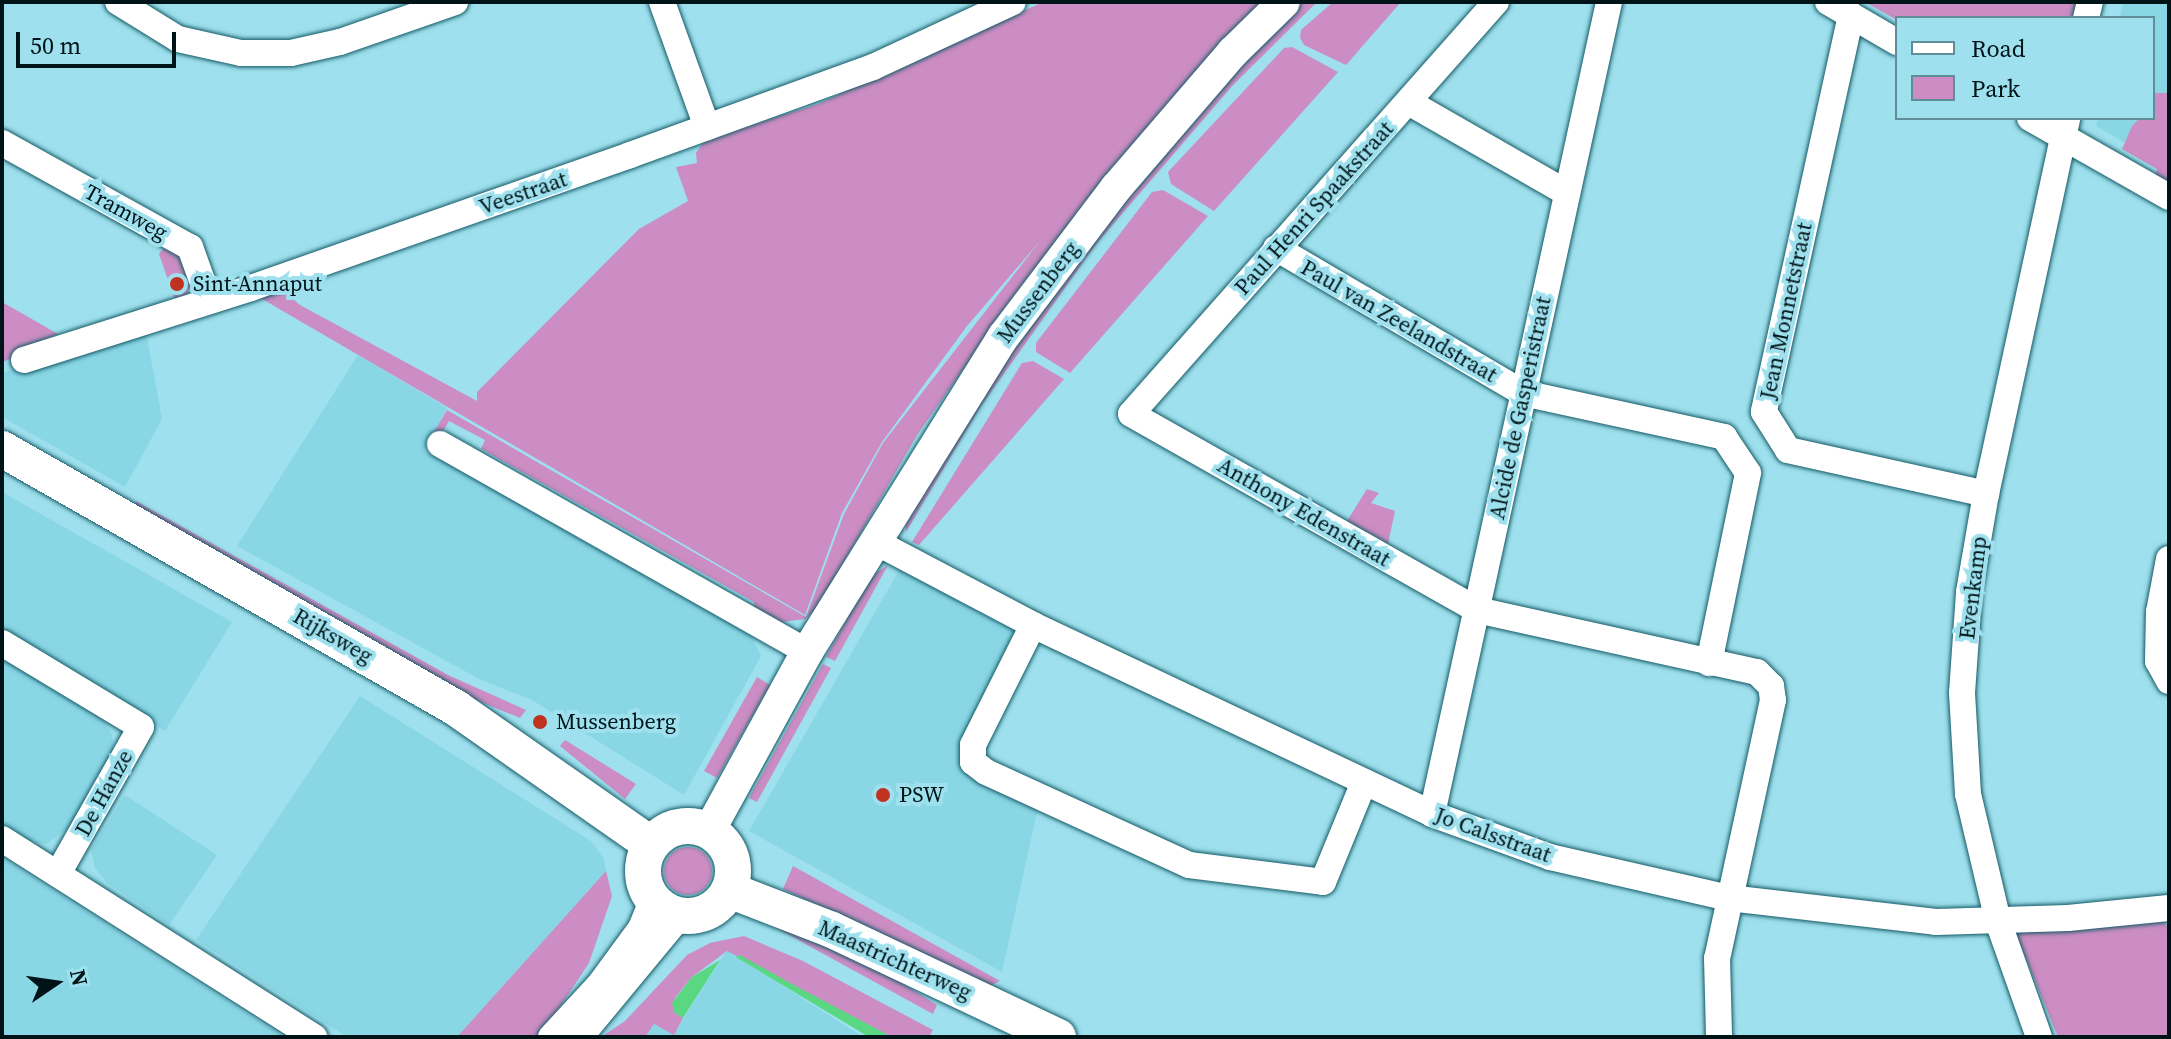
<!DOCTYPE html>
<html>
<head>
<meta charset="utf-8">
<style>
	body { margin:0 }
	#map { position:relative; width:2171px; height:1039px; overflow:hidden; background:#9ee0ed; font-family:"Source Serif 4",serif }
	div>[style] { position:absolute }
	.built>* { inset:0; background:#89d6e5 }
	.green>* { inset:0; background:#cb8dc3 }
	.round { border-radius:50% }
	.water>* { inset:0; background:#5ad781 }
	.roads { filter:drop-shadow(0 0 2px #145a66) drop-shadow(0 0 2px #145a66) }
	.minor>* { height:26px; margin:-13px; padding:0 13px; transform-origin:13px; border-radius:13px; background:#fff }
	.tertiary>* { height:32px; margin:-16px; padding:0 16px; transform-origin:16px; border-radius:16px; background:#fff }
	.secondary>* { height:36px; margin:-18px; padding:0 18px; transform-origin:18px; border-radius:18px; background:#fff }
	.secondary>.ring { margin:-18px; padding:0; box-sizing:content-box; background:none; border:36px solid #fff; border-radius:50% }
	.dots>* { width:22px; height:22px; translate:-50% -50%; box-sizing:border-box; border:4px solid #9ee0ed; border-radius:50% }
	span { translate:-50% -50%; white-space:nowrap; text-align:center; line-height:1.15; -webkit-text-stroke:8px #9ee0ed; paint-order:stroke }
	.street-label { font-size:22px; color:#001418 }
	.poi-label { font-size:22px; color:#001418 }
	.left { translate:0 -50%; text-align:left }
	.frame { position:absolute; inset:0; border:4px solid #001418; pointer-events:none }
	.legend { position:absolute; left:1895px; top:16px; width:260px; height:104px; box-sizing:border-box; background:#9ee0ed; border:2px solid #5f8e98; margin:0; padding:10px 14px; list-style:none; font-size:24px; color:#001418 }
	.legend li { display:flex; align-items:center; gap:16px; height:40px }
	.legend b { width:40px; border:2px solid #5f8e98 }
	.north { position:absolute; left:16px; top:943px; width:80px; height:80px; -webkit-text-stroke:6px #9ee0ed; paint-order:stroke; rotate:77deg; font-size:22px; font-weight:700; line-height:32px; text-align:center; color:#001418 }
	.north::after { content:''; display:block; margin:auto; width:28px; height:36px; background:#001418; clip-path:polygon(50% 0,100% 100%,50% 72%,0 100%) }
	.scale { position:absolute; left:16px; top:32px; width:160px; height:36px; box-sizing:border-box; border:4px solid #001418; border-top:0; padding-left:10px; font-size:24px; line-height:28px; white-space:nowrap; color:#001418; -webkit-text-stroke:6px #9ee0ed; paint-order:stroke }
</style>
</head>
<body>
<div id="map">
	<div class="built">
		<div style="clip-path:polygon(2123px 2px,2169px 2px,2169px 168px,2096px 126px,2098px 118px,2153px 118px,2153px 18px,2120px 18px)"></div>
		<div style="clip-path:polygon(146px 332px,162px 419px,125px 487px,2px 417px,2px 373px)"></div>
		<div style="clip-path:polygon(358px 355px,447px 408px,424px 451px,747px 627px,761px 656px,684px 795px,532px 700px,481px 680px,237px 546px)"></div>
		<div style="clip-path:polygon(2px 492px,232px 622px,165px 731px,2px 630px)"></div>
		<div style="clip-path:polygon(900px 569px,1016px 627px,1017px 638px,964px 742px,1038px 807px,1002px 972px,749px 831px)"></div>
		<div style="clip-path:polygon(2px 653px,100px 716px,112px 734px,114px 755px,73px 824px,47px 844px,27px 842px,2px 826px)"></div>
		<div style="clip-path:polygon(360px 696px,591px 841px,604px 859px,606px 871px,457px 1037px,347px 1037px,196px 940px)"></div>
		<div style="clip-path:polygon(125px 795px,217px 855px,169px 925px,107px 883px,95px 868px,91px 850px)"></div>
		<div style="clip-path:polygon(2px 858px,284px 1037px,2px 1037px)"></div>
		<div style="clip-path:polygon(727px 950px,863px 1037px,645px 1037px,653px 1024px,674px 1034px)"></div>
	</div>
	<div class="green">
		<div style="clip-path:polygon(1043px 2px,1265px 2px,986px 337px,917px 435px,817px 609px,805px 619px,774px 623px,755px 614px,754px 602px,481px 449px,485px 440px,449px 421px,441px 435px,432px 435px,447px 410px,806px 617px,844px 514px,883px 443px,1040px 241px,967px 326px,882px 442px,842px 513px,805px 615px,257px 296px,282px 290px,300px 305px,477px 401px,477px 392px,639px 229px,688px 201px,676px 167px,697px 163px,696px 153px,705px 140px,818px 104px)"></div>
		<div style="clip-path:polygon(1303px 2px,1317px 2px,1233px 85px,1097px 243px,981px 406px,906px 532px,906px 514px,1050px 289px,1269px 35px)"></div>
		<div style="clip-path:polygon(1333px 2px,1401px 2px,1346px 65px,1304px 45px,1300px 38px,1301px 30px)"></div>
		<div style="clip-path:polygon(1865px 2px,2078px 2px,2074px 18px,1897px 20px)"></div>
		<div style="clip-path:polygon(1292px 47px,1338px 72px,1214px 211px,1171px 184px,1168px 172px,1284px 48px)"></div>
		<div style="clip-path:polygon(2155px 93px,2169px 93px,2169px 183px,2155px 175px,2157px 169px,2122px 149px,2132px 126px,2140px 118px,2153px 118px)"></div>
		<div style="clip-path:polygon(1163px 190px,1208px 216px,1070px 373px,1036px 352px,1036px 343px,1152px 192px)"></div>
		<div style="clip-path:polygon(166px 245px,183px 258px,191px 282px,187px 295px,176px 303px,159px 254px)"></div>
		<div style="clip-path:polygon(2px 302px,58px 334px,46px 339px,48px 345px,2px 362px)"></div>
		<div style="clip-path:polygon(1033px 361px,1064px 379px,919px 545px,912px 542px,1022px 363px)"></div>
		<div style="clip-path:polygon(1367px 489px,1379px 493px,1371px 503px,1395px 511px,1388px 544px,1347px 521px)"></div>
		<div style="clip-path:polygon(136px 501px,448px 675px,526px 710px,520px 718px,469px 697px,134px 506px)"></div>
		<div style="clip-path:polygon(888px 565px,835px 661px,826px 657px,871px 576px)"></div>
		<div style="clip-path:polygon(823px 664px,831px 668px,757px 802px,749px 798px)"></div>
		<div style="clip-path:polygon(757px 677px,770px 685px,717px 778px,704px 771px)"></div>
		<div style="clip-path:polygon(565px 740px,636px 784px,625px 799px,560px 746px)"></div>
		<div class="round" style="left:664px;top:847px;width:48px;height:48px"></div>
		<div style="clip-path:polygon(793px 866px,1000px 981px,990px 986px,783px 889px)"></div>
		<div style="clip-path:polygon(606px 871px,612px 896px,589px 963px,540px 1037px,457px 1037px)"></div>
		<div style="clip-path:polygon(2160px 918px,2169px 928px,2169px 1037px,2058px 1037px,2015px 932px)"></div>
		<div style="clip-path:polygon(769px 924px,862px 958px,937px 1005px,933px 1014px)"></div>
		<div style="clip-path:polygon(744px 936px,803px 961px,933px 1030px,929px 1037px,892px 1037px,727px 951px,692px 977px,675px 998px,674px 1012px,683px 1018px,674px 1035px,654px 1024px,645px 1037px,601px 1037px,625px 1021px,687px 955px,710px 943px)"></div>
	</div>
	<div class="water">
		<div style="clip-path:polygon(740px 955px,790px 983px,892px 1037px,869px 1037px,736px 957px)"></div>
		<div style="clip-path:polygon(720px 960px,683px 1018px,674px 1012px,672px 1003px,692px 977px)"></div>
	</div>
	<div class="roads">
		<div class="minor">
			<div style="left:118px;top:2px;width:70px;rotate:31.7deg"></div>
			<div style="left:178px;top:39px;width:65px;rotate:12.5deg"></div>
			<div style="left:241px;top:53px;width:50px"></div>
			<div style="left:291px;top:53px;width:50px;rotate:-12.7deg"></div>
			<div style="left:340px;top:42px;width:122px;rotate:-19.2deg"></div>
			<div style="left:662px;top:2px;width:133px;rotate:70.2deg"></div>
			<div style="left:1496px;top:2px;width:550px;rotate:131.54deg"></div>
			<div style="left:1131px;top:414px;width:398px;rotate:29.5deg"></div>
			<div style="left:1477px;top:610px;width:287px;rotate:12.5deg"></div>
			<div style="left:1757px;top:672px;width:20px;rotate:45deg"></div>
			<div style="left:1771px;top:686px;width:14px;rotate:82deg"></div>
			<div style="left:1773px;top:700px;width:264px;rotate:102.2deg"></div>
			<div style="left:1717px;top:958px;width:79px;rotate:88.5deg"></div>
			<div style="left:1828px;top:2px;width:80px;rotate:30.1deg"></div>
			<div style="left:1851px;top:15px;width:406px;rotate:102.4deg"></div>
			<div style="left:1764px;top:412px;width:45px;rotate:57.7deg"></div>
			<div style="left:1788px;top:450px;width:203px;rotate:12.5deg"></div>
			<div style="left:2086px;top:18px;width:16px;rotate:-76deg"></div>
			<div style="left:1410px;top:103px;width:181px;rotate:29.8deg"></div>
			<div style="left:2030px;top:118px;width:160px;rotate:29.6deg"></div>
			<div style="left:2px;top:143px;width:215px;rotate:29deg"></div>
			<div style="left:190px;top:247px;width:56px;rotate:70.3deg"></div>
			<div style="left:1276px;top:248px;width:286px;rotate:30.4deg"></div>
			<div style="left:1523px;top:393px;width:206px;rotate:12.3deg"></div>
			<div style="left:1724px;top:437px;width:43px;rotate:56.3deg"></div>
			<div style="left:1748px;top:473px;width:194px;rotate:101.6deg"></div>
			<div style="left:24px;top:360px;width:238px;rotate:-17.6deg"></div>
			<div style="left:251px;top:288px;width:402px;rotate:-19.3deg"></div>
			<div style="left:630px;top:155px;width:258px;rotate:-19.9deg"></div>
			<div style="left:873px;top:67px;width:154px;rotate:-24.9deg"></div>
			<div style="left:440px;top:444px;width:422px;rotate:29.5deg"></div>
			<div style="left:874px;top:541px;width:180px;rotate:27.8deg"></div>
			<div style="left:1033px;top:625px;width:441px;rotate:25.3deg"></div>
			<div style="left:1432px;top:814px;width:126px;rotate:20deg"></div>
			<div style="left:1550px;top:857px;width:184px;rotate:12.9deg"></div>
			<div style="left:1729px;top:898px;width:208px;rotate:6.6deg"></div>
			<div style="left:1936px;top:922px;width:132px;rotate:-1.7deg"></div>
			<div style="left:2068px;top:918px;width:101px;rotate:-5.7deg"></div>
			<div style="left:2169px;top:559px;width:54px;rotate:100.7deg"></div>
			<div style="left:2159px;top:612px;width:49px;rotate:91.2deg"></div>
			<div style="left:2158px;top:661px;width:23px;rotate:61deg"></div>
			<div style="left:1033px;top:625px;width:134px;rotate:116.6deg"></div>
			<div style="left:973px;top:745px;width:17px;rotate:90deg"></div>
			<div style="left:973px;top:762px;width:16px;rotate:38deg"></div>
			<div style="left:986px;top:772px;width:223px;rotate:24.6deg"></div>
			<div style="left:1189px;top:865px;width:135px;rotate:7.2deg"></div>
			<div style="left:1323px;top:882px;width:108px;rotate:-67.7deg"></div>
			<div style="left:2px;top:643px;width:162px;rotate:31.1deg"></div>
			<div style="left:141px;top:727px;width:169px;rotate:119.5deg"></div>
			<div style="left:1432px;top:814px;width:831px;rotate:-77.7deg"></div>
			<div style="left:2px;top:839px;width:370px;rotate:32.4deg"></div>
			<div style="left:551px;top:1037px;width:72px;rotate:-47.2deg"></div>
			<div style="left:600px;top:984px;width:69px;rotate:-53.8deg"></div>
			<div style="left:641px;top:928px;width:31px;rotate:-68deg"></div>
			<div style="left:580px;top:1037px;width:157px;rotate:-50.4deg"></div>
			<div style="left:2039px;top:1037px;width:123px;rotate:-109.5deg"></div>
			<div style="left:1998px;top:921px;width:130px;rotate:-103.3deg"></div>
			<div style="left:1968px;top:794px;width:101px;rotate:-93.4deg"></div>
			<div style="left:1962px;top:693px;width:101px;rotate:-86deg"></div>
			<div style="left:1969px;top:592px;width:99px;rotate:-80.2deg"></div>
			<div style="left:1986px;top:494px;width:385px;rotate:-77.8deg"></div>
		</div>
		<div class="tertiary">
			<div style="left:709px;top:831px;width:204px;rotate:-61.3deg"></div>
			<div style="left:807px;top:652px;width:372px;rotate:-58.1deg"></div>
			<div style="left:1004px;top:336px;width:186px;rotate:-52.9deg"></div>
			<div style="left:1116px;top:188px;width:179px;rotate:-49.3deg"></div>
			<div style="left:1233px;top:52px;width:71px;rotate:-44.4deg"></div>
		</div>
		<div class="secondary">
			<div style="left:2px;top:449px;width:523px;rotate:29.7deg"></div>
			<div style="left:456px;top:708px;width:237px;rotate:35deg"></div>
			<div class="ring" style="left:643px;top:826px;width:54px;height:54px"></div>
			<div style="left:729px;top:890px;width:110px;rotate:21.2deg"></div>
			<div style="left:832px;top:930px;width:250px;rotate:25.3deg"></div>
		</div>
	</div>
	<div class="dots">
		<div style="left:177px;top:284px;background:#be321f"></div>
		<div style="left:540px;top:722px;background:#be321f"></div>
		<div style="left:883px;top:795px;background:#be321f"></div>
	</div>
	<div class="street-label">
		<span style="left:523px;top:193px;rotate:-19deg">Veestraat</span>
		<span style="left:1314px;top:208px;rotate:-48deg">Paul Henri Spaakstraat</span>
		<span style="left:126px;top:212px;rotate:29deg">Tramweg</span>
		<span style="left:1038px;top:292px;rotate:-53deg">Mussenberg</span>
		<span style="left:1786px;top:311px;rotate:-78deg">Jean Monnetstraat</span>
		<span style="left:1399px;top:321px;rotate:30deg">Paul van Zeelandstraat</span>
		<span style="left:1520px;top:408px;rotate:-78deg">Alcide de Gasperistraat</span>
		<span style="left:1304px;top:512px;rotate:30deg">Anthony Edenstraat</span>
		<span style="left:1973px;top:588px;rotate:-83deg">Evenkamp</span>
		<span style="left:333px;top:636px;rotate:30deg">Rijksweg</span>
		<span style="left:104px;top:793px;rotate:-61deg">De Hanze</span>
		<span style="left:1493px;top:835px;rotate:20deg">Jo Calsstraat</span>
		<span style="left:895px;top:960px;rotate:24deg">Maastrichterweg</span>
	</div>
	<div class="poi-label">
		<span class="left" style="left:193px;top:284px">Sint-Annaput</span>
		<span class="left" style="left:556px;top:722px">Mussenberg</span>
		<span class="left" style="left:899px;top:795px">PSW</span>
	</div>
	<div class="frame"></div>
	<ul class="legend">
	<li><b style="height:10px;background:#fff"></b>Road</li>
	<li><b style="height:22px;background:#cb8dc3"></b>Park</li>
	</ul>
	<div class="north">N</div>
	<div class="scale">50 m</div>
</div>
</body>
</html>
